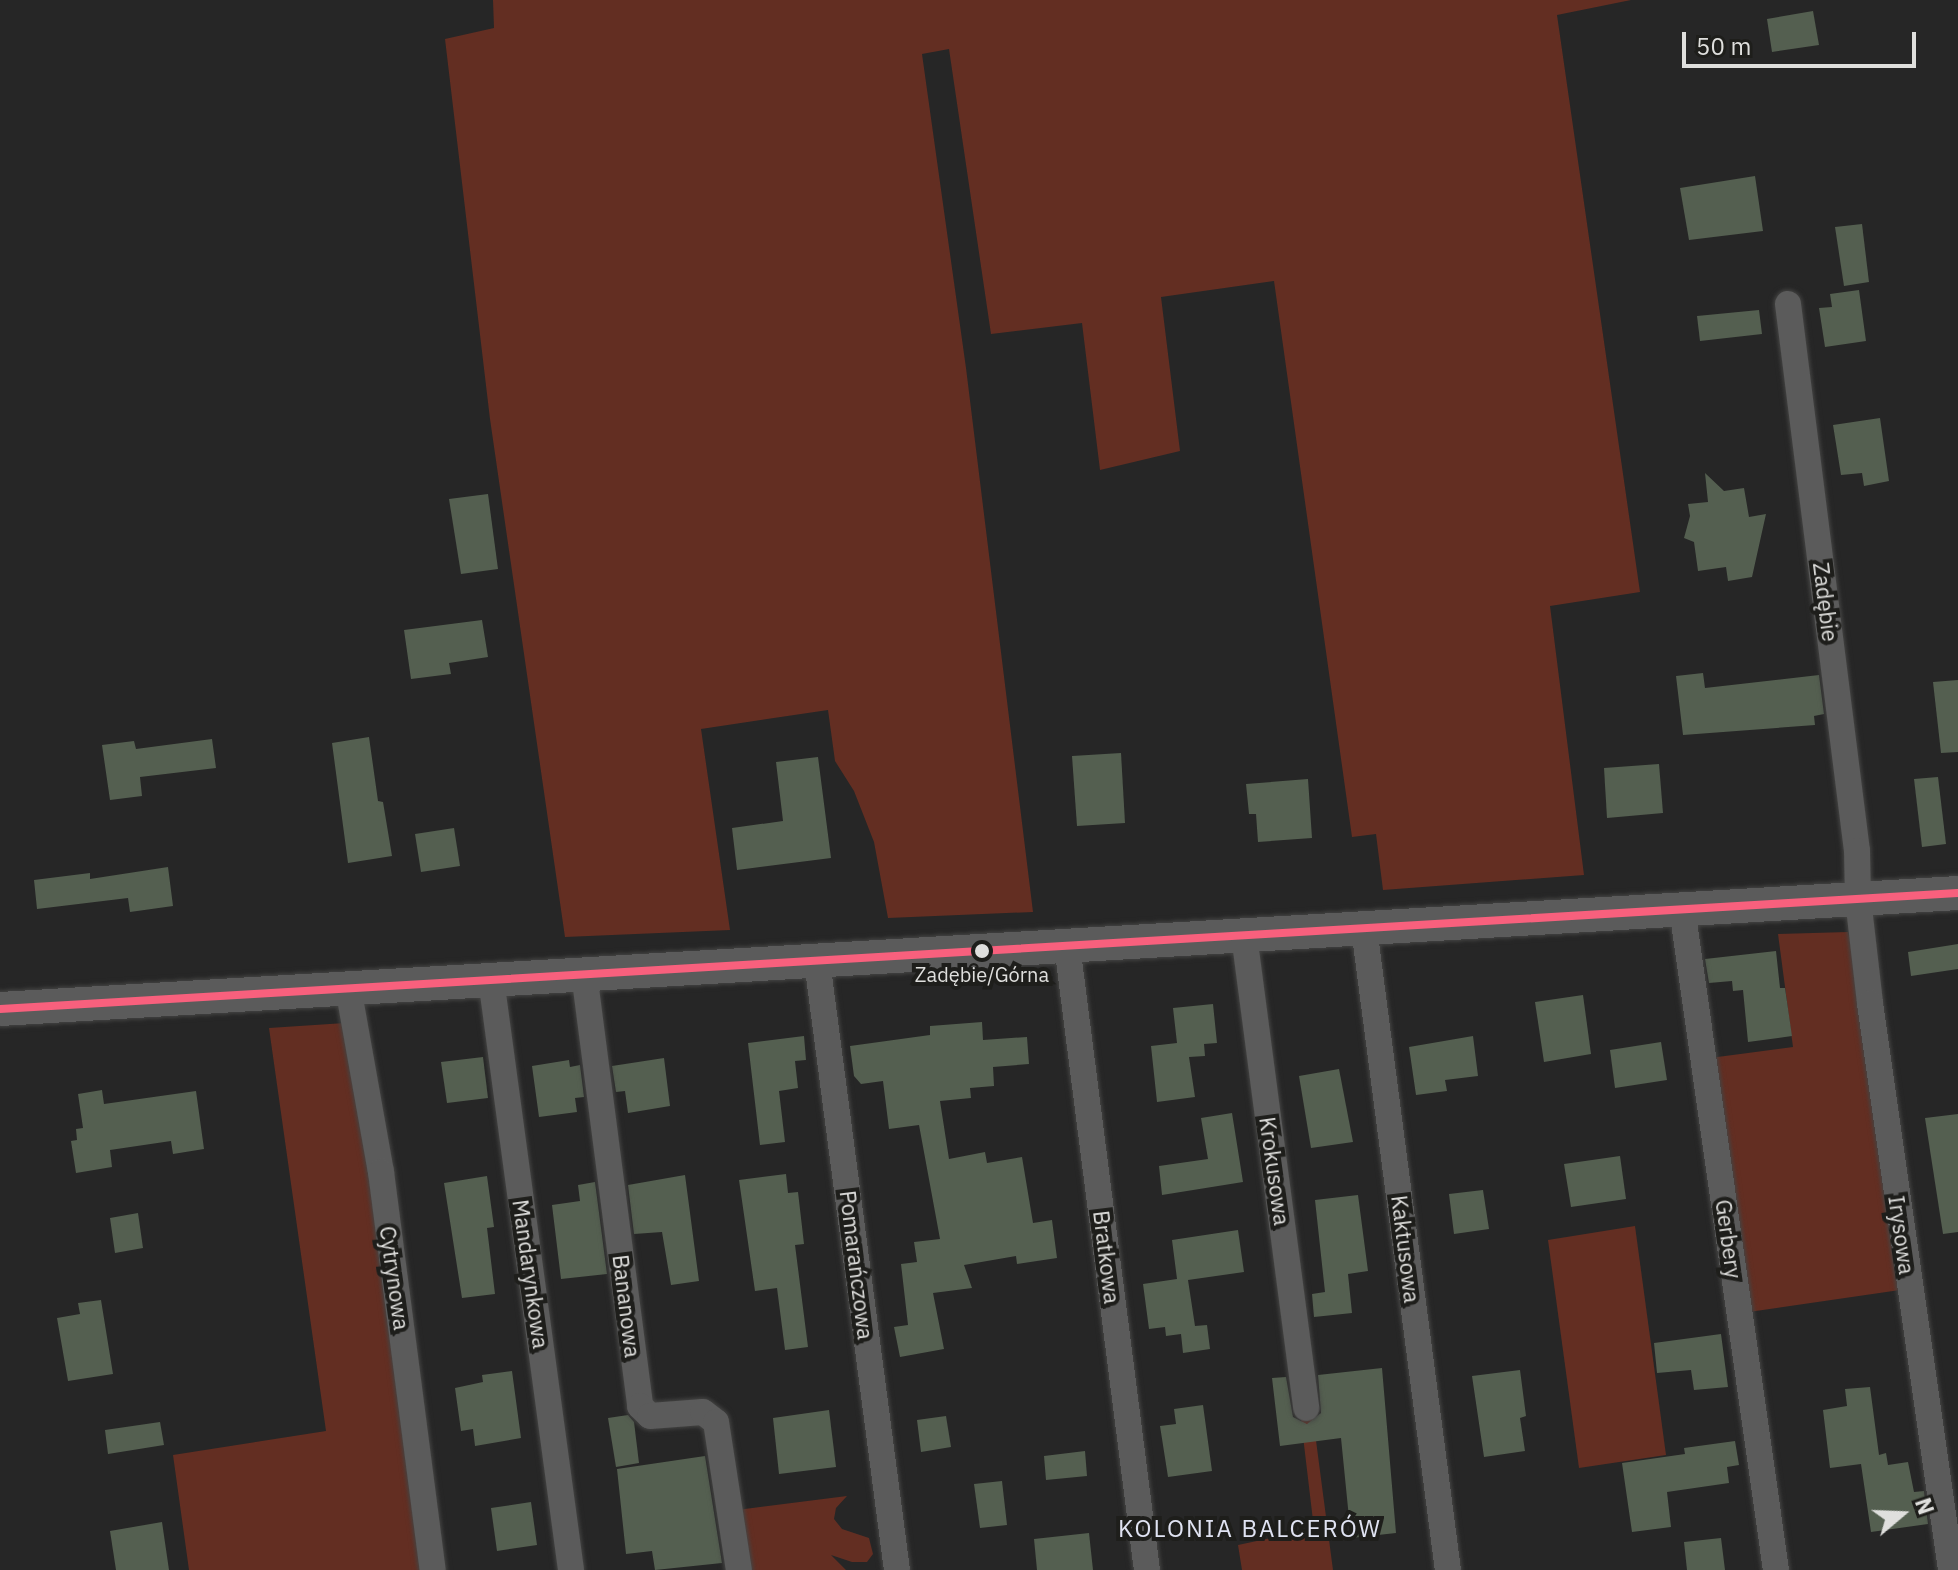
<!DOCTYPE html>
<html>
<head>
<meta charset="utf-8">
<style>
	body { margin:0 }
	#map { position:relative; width:1958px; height:1570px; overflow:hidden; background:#262626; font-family:"IBM Plex Sans",sans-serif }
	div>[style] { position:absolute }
	.green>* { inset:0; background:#632e22 }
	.building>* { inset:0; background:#545f50 }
	.roads { filter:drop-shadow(0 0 2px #444443) drop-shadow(0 0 2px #444443) }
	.minor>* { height:26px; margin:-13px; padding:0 13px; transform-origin:13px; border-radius:13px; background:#5b5b5b }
	.tertiary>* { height:34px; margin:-17px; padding:0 17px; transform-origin:17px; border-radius:17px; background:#5b5b5b }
	.bus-1>* { height:8px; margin:-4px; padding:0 4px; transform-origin:4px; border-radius:4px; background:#f8607d }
	.dots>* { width:22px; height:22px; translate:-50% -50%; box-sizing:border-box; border:4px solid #1e1e1b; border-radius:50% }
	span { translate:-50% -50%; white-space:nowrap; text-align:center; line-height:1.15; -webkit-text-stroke:8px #1e1e1b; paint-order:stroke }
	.bus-label { font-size:20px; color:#dfdfdd }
	.street-label { font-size:22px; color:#dfdfdd }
	.neighbourhood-label { font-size:24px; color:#e0e3f2; letter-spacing:2px }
	.north { position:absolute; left:1862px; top:1474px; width:80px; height:80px; -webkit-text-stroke:6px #1e1e1b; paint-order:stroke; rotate:71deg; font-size:22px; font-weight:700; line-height:32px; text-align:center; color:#dfdfdd }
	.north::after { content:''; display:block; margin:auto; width:28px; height:36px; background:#dfdfdd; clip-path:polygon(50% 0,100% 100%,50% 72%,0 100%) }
	.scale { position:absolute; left:1682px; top:32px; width:234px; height:36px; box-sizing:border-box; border:4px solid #dfdfdd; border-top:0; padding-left:10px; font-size:24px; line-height:28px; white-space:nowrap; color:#dfdfdd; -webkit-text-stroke:6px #1e1e1b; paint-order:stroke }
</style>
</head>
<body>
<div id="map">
	<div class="green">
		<div style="clip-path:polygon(493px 0,1631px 0,1557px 15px,1640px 592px,1550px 606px,1584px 875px,1383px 890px,1376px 834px,1352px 837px,1274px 281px,1161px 297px,1180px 451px,1100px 470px,1082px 323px,991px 334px,949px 49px,922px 54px,966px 368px,1033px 912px,888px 918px,874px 842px,854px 791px,835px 761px,828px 710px,701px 729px,730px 930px,565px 937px,490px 419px,445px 39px,494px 28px)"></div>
		<div style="clip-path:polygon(1848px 932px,1854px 954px,1900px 1290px,1749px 1312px,1710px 1058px,1793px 1047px,1778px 934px)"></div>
		<div style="clip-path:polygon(345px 1023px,368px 1139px,423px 1570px,189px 1570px,173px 1455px,326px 1431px,269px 1028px)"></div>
		<div style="clip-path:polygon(1635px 1226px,1666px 1455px,1579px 1468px,1548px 1240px)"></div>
		<div style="clip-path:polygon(1312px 1410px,1333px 1570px,1242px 1570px,1238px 1545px,1314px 1529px,1300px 1411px)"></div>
		<div style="clip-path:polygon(847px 1496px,836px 1508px,834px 1519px,842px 1529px,869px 1538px,873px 1554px,867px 1562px,852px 1562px,831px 1555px,846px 1570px,745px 1570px,737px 1510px)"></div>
	</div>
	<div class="building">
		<div style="clip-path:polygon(1813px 11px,1819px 45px,1772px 52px,1767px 19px)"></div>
		<div style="clip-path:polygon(1755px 176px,1763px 231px,1689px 240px,1680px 188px)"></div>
		<div style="clip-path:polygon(1862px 224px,1869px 282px,1844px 286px,1835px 227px)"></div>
		<div style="clip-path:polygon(1859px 290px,1866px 341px,1825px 347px,1819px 308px,1832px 307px,1830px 294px)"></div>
		<div style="clip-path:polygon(1759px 310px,1762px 334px,1700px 341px,1697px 316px)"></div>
		<div style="clip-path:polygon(1880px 418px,1889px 481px,1864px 486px,1862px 473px,1841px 475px,1833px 425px)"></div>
		<div style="clip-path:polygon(1705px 473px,1724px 491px,1744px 488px,1749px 517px,1766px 514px,1752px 577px,1728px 581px,1726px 567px,1698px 571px,1694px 542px,1684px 538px,1690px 516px,1688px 504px,1708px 502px)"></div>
		<div style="clip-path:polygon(488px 494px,498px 569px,461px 574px,449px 499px)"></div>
		<div style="clip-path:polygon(482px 620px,488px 657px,449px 663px,451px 674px,411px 679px,404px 630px)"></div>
		<div style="clip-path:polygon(1703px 673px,1705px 688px,1819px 675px,1824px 714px,1814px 716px,1815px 725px,1683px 735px,1676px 676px)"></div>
		<div style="clip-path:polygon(1958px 680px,1958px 752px,1941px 753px,1933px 682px)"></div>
		<div style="clip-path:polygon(369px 737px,378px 801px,383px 802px,392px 856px,348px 863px,332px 743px)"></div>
		<div style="clip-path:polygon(212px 739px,216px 768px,140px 777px,142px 796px,110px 800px,102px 745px,134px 741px,136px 749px)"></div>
		<div style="clip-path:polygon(1121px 753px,1125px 823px,1077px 826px,1072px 756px)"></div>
		<div style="clip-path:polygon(818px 757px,831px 858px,737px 870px,732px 828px,783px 821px,776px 762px)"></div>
		<div style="clip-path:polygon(1659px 764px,1663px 813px,1607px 818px,1604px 768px)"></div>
		<div style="clip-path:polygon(1938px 777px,1946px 844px,1922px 847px,1914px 779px)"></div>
		<div style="clip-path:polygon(1308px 779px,1312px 838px,1258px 842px,1256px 814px,1249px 814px,1246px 784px)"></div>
		<div style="clip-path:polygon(454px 828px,460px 866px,421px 872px,415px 834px)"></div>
		<div style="clip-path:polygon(168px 867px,173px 906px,130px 912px,128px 898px,37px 909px,34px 880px,90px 873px,90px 879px)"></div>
		<div style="clip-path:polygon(1958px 944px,1958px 969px,1911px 976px,1908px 952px)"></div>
		<div style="clip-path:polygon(1776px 951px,1780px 988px,1785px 988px,1792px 1036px,1748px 1042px,1743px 990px,1733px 991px,1732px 981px,1709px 983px,1705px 959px)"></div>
		<div style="clip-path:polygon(1583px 995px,1591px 1054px,1544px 1062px,1535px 1002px)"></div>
		<div style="clip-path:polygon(1213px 1004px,1217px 1043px,1204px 1044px,1205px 1056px,1189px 1057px,1195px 1097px,1157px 1102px,1151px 1046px,1177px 1043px,1173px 1008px)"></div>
		<div style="clip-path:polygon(982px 1022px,983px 1040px,1027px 1037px,1029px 1064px,993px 1067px,994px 1086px,970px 1088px,971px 1098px,940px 1101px,949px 1159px,985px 1152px,987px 1163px,1022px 1157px,1033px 1223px,1052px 1220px,1057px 1258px,1017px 1264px,1016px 1256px,964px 1265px,972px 1288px,933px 1293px,944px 1349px,900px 1357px,894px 1327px,908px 1325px,901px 1264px,917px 1262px,914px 1242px,940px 1239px,919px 1125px,889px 1129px,883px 1081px,861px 1084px,854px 1076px,850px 1046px,930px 1035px,930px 1026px)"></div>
		<div style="clip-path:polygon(804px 1036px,806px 1060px,795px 1061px,798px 1088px,779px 1091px,785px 1142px,760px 1145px,748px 1043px)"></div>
		<div style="clip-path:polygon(1473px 1036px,1478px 1076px,1445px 1080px,1447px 1091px,1416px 1095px,1409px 1047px)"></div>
		<div style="clip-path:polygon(1661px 1042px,1667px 1080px,1615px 1088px,1610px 1050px)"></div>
		<div style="clip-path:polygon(483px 1057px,488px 1098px,447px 1103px,441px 1062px)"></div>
		<div style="clip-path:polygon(664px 1058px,670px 1106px,628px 1113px,625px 1091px,616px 1092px,612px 1066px)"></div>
		<div style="clip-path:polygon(569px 1060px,570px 1067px,580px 1065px,584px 1097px,575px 1098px,577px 1112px,539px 1117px,532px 1066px)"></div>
		<div style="clip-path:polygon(1339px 1069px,1353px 1142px,1311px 1148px,1299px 1076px)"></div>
		<div style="clip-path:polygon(102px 1090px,104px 1104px,196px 1091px,204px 1149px,173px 1154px,171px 1141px,110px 1150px,112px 1167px,76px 1173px,71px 1141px,77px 1140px,76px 1129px,83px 1128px,78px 1094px)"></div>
		<div style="clip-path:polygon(1232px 1113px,1243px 1182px,1162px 1195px,1159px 1166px,1208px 1159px,1201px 1118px)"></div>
		<div style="clip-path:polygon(1958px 1114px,1958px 1232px,1943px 1234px,1925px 1118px)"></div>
		<div style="clip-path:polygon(1620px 1156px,1626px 1199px,1571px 1207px,1564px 1164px)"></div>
		<div style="clip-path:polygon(786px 1174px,788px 1193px,798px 1192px,804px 1244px,795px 1245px,808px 1347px,785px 1350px,777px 1288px,755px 1291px,739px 1180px)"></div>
		<div style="clip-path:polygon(685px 1175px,699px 1281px,671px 1285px,662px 1232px,634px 1234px,628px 1185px)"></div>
		<div style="clip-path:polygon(487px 1176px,494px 1227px,487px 1228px,495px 1294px,462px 1298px,444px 1183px)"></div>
		<div style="clip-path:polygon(595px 1182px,607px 1274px,561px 1279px,552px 1205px,580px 1201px,578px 1185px)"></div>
		<div style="clip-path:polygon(1483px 1190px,1489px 1229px,1454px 1234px,1449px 1194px)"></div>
		<div style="clip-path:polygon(1358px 1195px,1368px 1271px,1348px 1274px,1352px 1313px,1314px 1317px,1312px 1294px,1325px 1292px,1315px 1200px)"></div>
		<div style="clip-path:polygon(138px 1213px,143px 1248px,115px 1253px,110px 1218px)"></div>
		<div style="clip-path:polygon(1238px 1230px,1244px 1272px,1188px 1280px,1195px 1326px,1207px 1325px,1210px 1349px,1183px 1353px,1181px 1334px,1166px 1336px,1165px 1327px,1149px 1329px,1143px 1284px,1177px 1279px,1172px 1240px)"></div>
		<div style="clip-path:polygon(101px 1300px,113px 1374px,68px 1381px,57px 1318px,80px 1314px,78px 1303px)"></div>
		<div style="clip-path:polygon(1721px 1334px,1728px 1387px,1694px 1390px,1691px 1370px,1657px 1373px,1654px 1343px)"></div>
		<div style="clip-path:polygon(1382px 1368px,1396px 1533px,1351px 1538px,1341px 1438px,1280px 1446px,1272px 1378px,1286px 1377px,1293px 1417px,1307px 1424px,1321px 1413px,1318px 1375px)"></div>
		<div style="clip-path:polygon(1520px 1370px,1526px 1416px,1520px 1418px,1525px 1451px,1484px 1457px,1472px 1376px)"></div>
		<div style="clip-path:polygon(512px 1371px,521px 1438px,475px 1446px,473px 1429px,461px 1431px,455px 1388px,483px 1382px,482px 1375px)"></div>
		<div style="clip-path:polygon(1870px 1387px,1879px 1455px,1886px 1453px,1888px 1465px,1908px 1462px,1914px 1492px,1924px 1491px,1928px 1524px,1871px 1532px,1861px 1464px,1830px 1468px,1823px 1410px,1847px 1406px,1845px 1389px)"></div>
		<div style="clip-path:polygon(1203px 1405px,1212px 1471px,1168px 1477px,1160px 1426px,1176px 1424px,1174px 1409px)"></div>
		<div style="clip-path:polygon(829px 1410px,836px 1467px,779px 1474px,773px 1418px)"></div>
		<div style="clip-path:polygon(628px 1415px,634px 1422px,639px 1463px,616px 1467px,608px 1418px)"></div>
		<div style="clip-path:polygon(946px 1416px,951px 1447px,921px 1452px,917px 1420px)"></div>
		<div style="clip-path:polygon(160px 1422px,164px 1445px,108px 1454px,105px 1430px)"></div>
		<div style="clip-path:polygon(1735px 1441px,1739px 1465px,1727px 1467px,1729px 1483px,1667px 1492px,1671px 1527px,1632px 1532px,1622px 1463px,1685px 1454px,1684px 1448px)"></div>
		<div style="clip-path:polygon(1085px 1451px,1087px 1476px,1046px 1480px,1044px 1456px)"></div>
		<div style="clip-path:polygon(705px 1456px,722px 1563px,655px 1570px,652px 1551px,626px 1554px,617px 1469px)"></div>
		<div style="clip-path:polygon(1002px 1481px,1007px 1525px,980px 1528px,974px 1484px)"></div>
		<div style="clip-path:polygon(531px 1502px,537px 1545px,497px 1551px,491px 1508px)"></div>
		<div style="clip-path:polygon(162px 1522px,169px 1570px,116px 1570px,110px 1531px)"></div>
		<div style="clip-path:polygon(1089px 1533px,1093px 1570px,1037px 1570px,1034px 1539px)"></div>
		<div style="clip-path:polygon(1721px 1538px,1725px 1570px,1687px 1570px,1684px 1542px)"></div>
	</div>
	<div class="roads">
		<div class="minor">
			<div style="left:1788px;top:304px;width:551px;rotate:82.81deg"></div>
			<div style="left:1857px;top:851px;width:48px;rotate:88.8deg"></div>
			<div style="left:1858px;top:899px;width:105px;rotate:83.4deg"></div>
			<div style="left:1870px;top:1003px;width:573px;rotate:81.87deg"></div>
			<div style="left:1682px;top:908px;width:669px;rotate:81.92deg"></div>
			<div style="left:1364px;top:928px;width:647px;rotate:82.55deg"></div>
			<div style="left:1244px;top:935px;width:477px;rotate:82.5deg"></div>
			<div style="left:1067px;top:945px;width:630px;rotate:82.71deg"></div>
			<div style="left:817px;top:961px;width:614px;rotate:82.52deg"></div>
			<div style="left:584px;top:973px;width:437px;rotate:82.6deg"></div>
			<div style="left:640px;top:1406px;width:14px;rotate:45deg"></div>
			<div style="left:650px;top:1416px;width:53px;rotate:-4.3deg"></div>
			<div style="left:703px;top:1412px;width:16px;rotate:38deg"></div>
			<div style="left:716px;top:1422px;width:150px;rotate:81.2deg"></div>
			<div style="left:491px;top:979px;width:596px;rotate:82.29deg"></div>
			<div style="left:348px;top:987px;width:188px;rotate:79.9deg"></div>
			<div style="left:381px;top:1172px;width:401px;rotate:82.6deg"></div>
		</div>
		<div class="tertiary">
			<div style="left:0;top:1009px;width:1961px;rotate:-3.39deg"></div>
		</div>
	</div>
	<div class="bus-1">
		<div style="left:0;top:1009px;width:1961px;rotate:-3.39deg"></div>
	</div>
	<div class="dots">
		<div style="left:982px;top:951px;background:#dfdfdd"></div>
	</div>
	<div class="bus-label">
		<span style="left:982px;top:974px">Zadębie/Górna</span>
	</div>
	<div class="street-label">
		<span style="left:1826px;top:602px;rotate:83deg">Zadębie</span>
		<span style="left:1275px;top:1171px;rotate:82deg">Krokusowa</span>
		<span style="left:1902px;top:1235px;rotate:82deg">Irysowa</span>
		<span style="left:1729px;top:1239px;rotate:82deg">Gerbery</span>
		<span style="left:1406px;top:1249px;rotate:83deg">Kaktusowa</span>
		<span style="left:1107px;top:1257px;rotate:83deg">Bratkowa</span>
		<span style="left:857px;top:1265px;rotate:83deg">Pomarańczowa</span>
		<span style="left:531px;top:1274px;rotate:82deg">Mandarynkowa</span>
		<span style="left:395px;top:1278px;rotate:82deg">Cytrynowa</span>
		<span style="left:627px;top:1306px;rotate:83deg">Bananowa</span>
	</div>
	<div class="neighbourhood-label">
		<span style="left:1250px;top:1529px">KOLONIA BALCERÓW</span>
	</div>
	<div class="north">N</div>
	<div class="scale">50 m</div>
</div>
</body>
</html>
